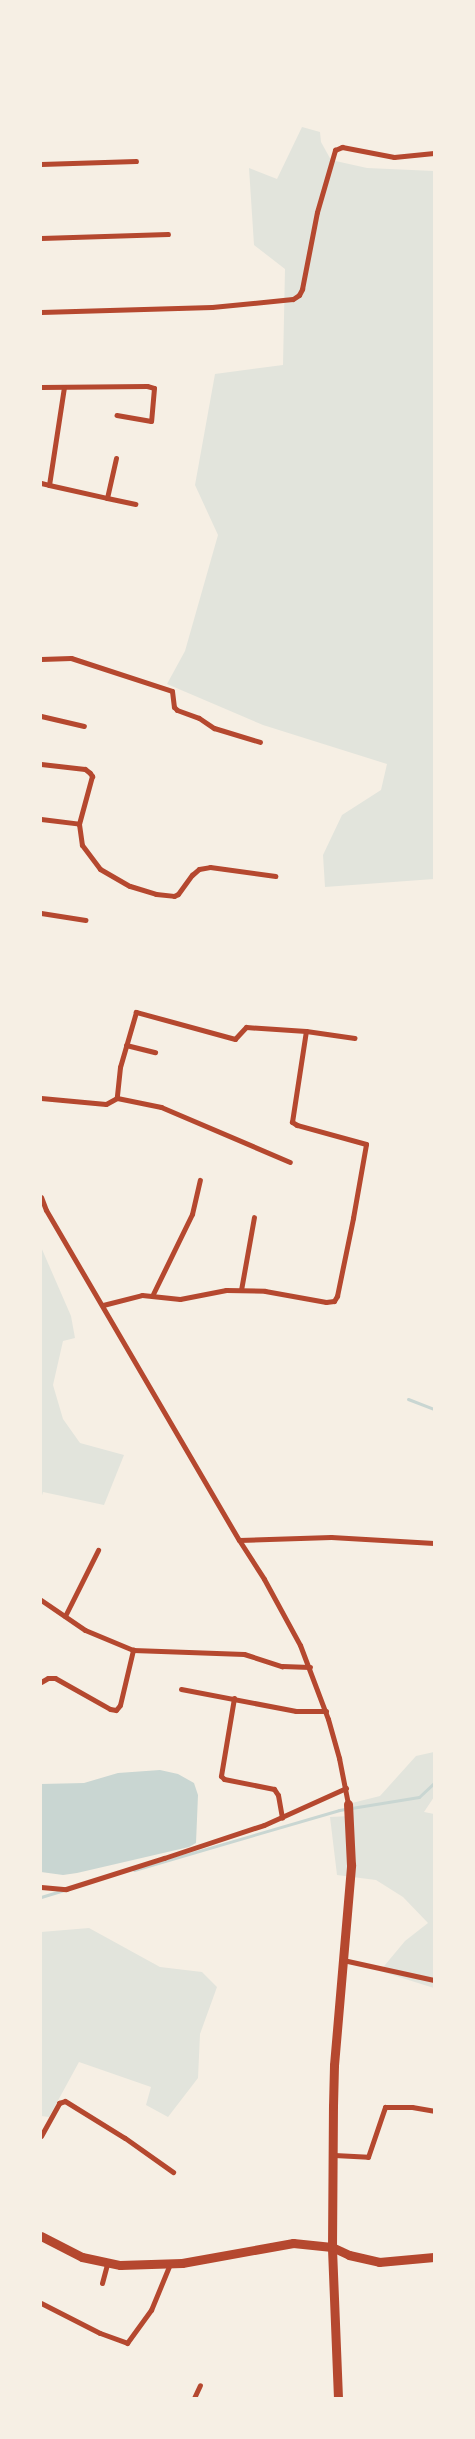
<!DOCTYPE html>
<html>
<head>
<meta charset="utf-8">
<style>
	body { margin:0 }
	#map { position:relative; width:475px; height:2439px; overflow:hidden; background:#f6efe4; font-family:"Fira Sans Condensed",sans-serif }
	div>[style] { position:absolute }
	.green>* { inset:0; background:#e2e4dc }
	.water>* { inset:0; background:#c9d6d2 }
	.stream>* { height:3px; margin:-1.5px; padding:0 1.5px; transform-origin:1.5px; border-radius:1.5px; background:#c9d6d2 }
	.minor>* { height:5px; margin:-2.5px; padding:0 2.5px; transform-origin:2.5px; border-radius:2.5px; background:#b5482f }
	.tertiary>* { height:9px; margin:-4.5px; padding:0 4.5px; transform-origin:4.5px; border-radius:4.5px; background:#b5482f }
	span { translate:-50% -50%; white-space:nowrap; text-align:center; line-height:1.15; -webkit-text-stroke:5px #f6efe4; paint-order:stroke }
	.frame { position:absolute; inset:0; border:42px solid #f6efe4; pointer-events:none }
</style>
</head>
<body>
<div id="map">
	<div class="green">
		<div style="clip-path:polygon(302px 127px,320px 132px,321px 142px,331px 160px,367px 168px,434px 171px,434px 879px,325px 887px,323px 855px,342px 815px,381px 790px,387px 764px,263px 725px,167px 684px,185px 651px,218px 535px,195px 485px,215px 374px,283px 365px,285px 269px,254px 245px,249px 168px,277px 179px)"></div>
		<div style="clip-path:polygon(41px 1247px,71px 1316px,75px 1338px,63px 1341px,53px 1385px,63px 1419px,80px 1443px,124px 1455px,104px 1505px,43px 1492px,41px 1499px)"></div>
		<div style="clip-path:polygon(434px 1752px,434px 1797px,424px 1812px,434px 1814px,434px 1988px,380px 1971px,405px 1941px,428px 1923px,403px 1897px,376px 1880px,337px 1875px,330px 1817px,351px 1816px,348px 1804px,380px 1796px,416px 1756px)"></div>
		<div style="clip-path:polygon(89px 1928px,160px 1967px,202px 1972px,217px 1987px,200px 2034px,198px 2078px,168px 2117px,146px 2105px,151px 2087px,79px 2062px,49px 2117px,41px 2116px,41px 1932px)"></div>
	</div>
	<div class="water">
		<div style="clip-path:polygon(160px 1770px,178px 1774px,194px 1783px,198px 1795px,196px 1843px,189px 1847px,77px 1873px,63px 1875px,41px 1872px,41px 1784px,84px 1783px,118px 1773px)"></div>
	</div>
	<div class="stream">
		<div style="left:408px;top:1399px;width:28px;rotate:21deg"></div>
		<div style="left:134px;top:1870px;width:214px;rotate:-16.3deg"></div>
		<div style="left:339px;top:1810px;width:81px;rotate:-9.2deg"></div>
		<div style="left:419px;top:1797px;width:21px;rotate:-43deg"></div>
		<div style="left:41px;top:1897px;width:24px;rotate:-17deg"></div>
	</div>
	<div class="minor">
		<div style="left:41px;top:164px;width:95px;rotate:-1.8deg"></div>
		<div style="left:41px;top:238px;width:127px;rotate:-1.8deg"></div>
		<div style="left:41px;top:312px;width:171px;rotate:-1.7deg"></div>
		<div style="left:212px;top:307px;width:81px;rotate:-5.6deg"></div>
		<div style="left:293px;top:299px;width:7px;rotate:-34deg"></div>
		<div style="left:299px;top:295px;width:7px;rotate:-63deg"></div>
		<div style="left:302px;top:289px;width:78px;rotate:-79deg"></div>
		<div style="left:317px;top:212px;width:65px;rotate:-73.8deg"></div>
		<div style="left:335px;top:150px;width:8px;rotate:-23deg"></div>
		<div style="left:342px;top:147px;width:53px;rotate:10.9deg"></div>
		<div style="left:394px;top:157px;width:40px;rotate:-5.7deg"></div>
		<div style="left:41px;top:387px;width:106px;rotate:-0.5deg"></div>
		<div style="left:147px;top:386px;width:7px;rotate:16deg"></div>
		<div style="left:154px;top:388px;width:33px;rotate:95deg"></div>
		<div style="left:151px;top:421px;width:35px;rotate:-170deg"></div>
		<div style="left:41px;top:483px;width:8px;rotate:14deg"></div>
		<div style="left:49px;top:485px;width:99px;rotate:-81.3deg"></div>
		<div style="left:49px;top:485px;width:59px;rotate:12.6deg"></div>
		<div style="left:107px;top:498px;width:41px;rotate:-77.3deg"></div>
		<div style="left:107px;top:498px;width:29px;rotate:12deg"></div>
		<div style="left:41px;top:659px;width:30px;rotate:-2deg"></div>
		<div style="left:71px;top:658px;width:106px;rotate:18.1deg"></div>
		<div style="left:172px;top:691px;width:16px;rotate:83deg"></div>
		<div style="left:174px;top:707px;width:4px;rotate:45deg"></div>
		<div style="left:177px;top:710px;width:23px;rotate:20deg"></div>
		<div style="left:199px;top:718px;width:18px;rotate:34deg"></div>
		<div style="left:214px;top:728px;width:48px;rotate:16.9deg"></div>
		<div style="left:41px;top:716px;width:44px;rotate:13.1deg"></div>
		<div style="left:41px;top:764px;width:44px;rotate:6.5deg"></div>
		<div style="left:85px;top:769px;width:6px;rotate:39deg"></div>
		<div style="left:90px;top:773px;width:4px;rotate:56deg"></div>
		<div style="left:92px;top:776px;width:50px;rotate:105.2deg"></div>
		<div style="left:41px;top:819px;width:38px;rotate:7deg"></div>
		<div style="left:79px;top:824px;width:21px;rotate:82deg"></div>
		<div style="left:82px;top:845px;width:30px;rotate:53deg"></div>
		<div style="left:100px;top:869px;width:34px;rotate:30deg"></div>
		<div style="left:130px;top:886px;width:27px;rotate:17deg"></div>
		<div style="left:156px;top:894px;width:18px;rotate:6deg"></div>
		<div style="left:174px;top:896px;width:4px;rotate:-27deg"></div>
		<div style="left:178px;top:894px;width:24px;rotate:-54deg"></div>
		<div style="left:192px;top:875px;width:9px;rotate:-41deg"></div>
		<div style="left:199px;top:869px;width:11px;rotate:-10deg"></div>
		<div style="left:210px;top:867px;width:66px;rotate:7.9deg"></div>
		<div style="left:41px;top:913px;width:45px;rotate:9deg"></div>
		<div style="left:306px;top:1031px;width:49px;rotate:8.1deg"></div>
		<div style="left:126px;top:1045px;width:30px;rotate:14deg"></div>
		<div style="left:41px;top:1098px;width:65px;rotate:5.3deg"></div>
		<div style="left:106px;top:1104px;width:13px;rotate:-29deg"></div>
		<div style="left:117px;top:1098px;width:45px;rotate:11.6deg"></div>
		<div style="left:161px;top:1107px;width:140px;rotate:23.1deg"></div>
		<div style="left:41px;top:1197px;width:14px;rotate:69deg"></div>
		<div style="left:46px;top:1210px;width:382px;rotate:59.7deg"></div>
		<div style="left:239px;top:1540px;width:46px;rotate:57.3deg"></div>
		<div style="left:264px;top:1579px;width:75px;rotate:61.4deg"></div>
		<div style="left:300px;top:1645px;width:79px;rotate:69.3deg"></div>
		<div style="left:328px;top:1719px;width:41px;rotate:74.2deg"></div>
		<div style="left:339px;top:1758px;width:47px;rotate:78.9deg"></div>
		<div style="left:241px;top:1290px;width:74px;rotate:-79.9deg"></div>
		<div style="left:153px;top:1294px;width:89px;rotate:-64deg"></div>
		<div style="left:192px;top:1214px;width:35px;rotate:-77deg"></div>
		<div style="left:103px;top:1305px;width:40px;rotate:-14.4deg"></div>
		<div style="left:142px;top:1295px;width:38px;rotate:6deg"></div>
		<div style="left:180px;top:1299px;width:47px;rotate:-11.1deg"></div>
		<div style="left:226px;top:1290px;width:39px;rotate:1deg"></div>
		<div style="left:265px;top:1291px;width:62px;rotate:10.2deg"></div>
		<div style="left:326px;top:1302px;width:8px;rotate:-7deg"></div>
		<div style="left:334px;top:1301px;width:6px;rotate:-59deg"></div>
		<div style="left:337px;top:1296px;width:80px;rotate:-78.4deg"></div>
		<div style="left:353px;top:1218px;width:75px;rotate:-80deg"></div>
		<div style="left:366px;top:1144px;width:72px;rotate:-164.6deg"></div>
		<div style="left:297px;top:1125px;width:6px;rotate:-149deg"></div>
		<div style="left:292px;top:1122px;width:92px;rotate:-81.3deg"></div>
		<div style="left:306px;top:1031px;width:60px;rotate:-176.2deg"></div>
		<div style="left:246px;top:1027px;width:16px;rotate:133deg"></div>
		<div style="left:235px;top:1039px;width:103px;rotate:-164.7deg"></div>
		<div style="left:136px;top:1012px;width:57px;rotate:106.2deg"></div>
		<div style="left:120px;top:1067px;width:31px;rotate:96deg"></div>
		<div style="left:239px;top:1540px;width:92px;rotate:-1.9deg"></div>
		<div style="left:331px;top:1537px;width:103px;rotate:3.3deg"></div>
		<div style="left:41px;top:1600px;width:53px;rotate:34.3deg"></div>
		<div style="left:85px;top:1630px;width:52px;rotate:22.6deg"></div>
		<div style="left:133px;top:1650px;width:111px;rotate:2.1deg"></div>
		<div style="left:244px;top:1654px;width:40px;rotate:18deg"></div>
		<div style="left:282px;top:1666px;width:28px;rotate:2deg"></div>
		<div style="left:65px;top:1616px;width:74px;rotate:-63.4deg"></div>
		<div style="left:41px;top:1682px;width:8px;rotate:-30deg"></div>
		<div style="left:48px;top:1678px;width:7px"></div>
		<div style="left:55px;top:1678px;width:63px;rotate:29.4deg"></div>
		<div style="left:110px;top:1709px;width:6px;rotate:9deg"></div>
		<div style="left:116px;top:1710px;width:6px;rotate:-51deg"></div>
		<div style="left:120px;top:1705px;width:57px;rotate:-76.7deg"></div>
		<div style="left:181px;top:1689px;width:117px;rotate:10.8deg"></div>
		<div style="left:296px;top:1711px;width:30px"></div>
		<div style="left:234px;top:1698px;width:79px;rotate:99.5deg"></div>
		<div style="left:221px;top:1776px;width:4px;rotate:45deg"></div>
		<div style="left:224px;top:1779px;width:51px;rotate:11.3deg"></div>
		<div style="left:274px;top:1789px;width:7px;rotate:56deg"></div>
		<div style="left:278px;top:1795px;width:23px;rotate:80deg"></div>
		<div style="left:41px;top:1887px;width:25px;rotate:5deg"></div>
		<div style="left:66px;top:1889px;width:103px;rotate:-17.6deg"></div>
		<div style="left:164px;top:1858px;width:105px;rotate:-18.3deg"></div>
		<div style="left:264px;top:1825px;width:90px;rotate:-24.3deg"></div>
		<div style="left:343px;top:1960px;width:93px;rotate:12.4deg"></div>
		<div style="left:41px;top:2136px;width:38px;rotate:-61deg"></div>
		<div style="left:59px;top:2103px;width:6px;rotate:-18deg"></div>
		<div style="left:65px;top:2101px;width:70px;rotate:31.7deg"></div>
		<div style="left:125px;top:2138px;width:59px;rotate:35.3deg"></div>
		<div style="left:334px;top:2155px;width:34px;rotate:3deg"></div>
		<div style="left:368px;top:2157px;width:53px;rotate:-71.2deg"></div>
		<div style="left:385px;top:2107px;width:27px"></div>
		<div style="left:412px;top:2107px;width:22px;rotate:10deg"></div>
		<div style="left:102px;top:2283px;width:20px;rotate:-75deg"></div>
		<div style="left:41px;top:2303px;width:66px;rotate:27deg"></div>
		<div style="left:100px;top:2333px;width:29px;rotate:20deg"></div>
		<div style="left:127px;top:2343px;width:41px;rotate:-54deg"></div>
		<div style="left:151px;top:2310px;width:50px;rotate:-67.6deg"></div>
		<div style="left:194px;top:2398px;width:14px;rotate:-65deg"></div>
	</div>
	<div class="tertiary">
		<div style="left:41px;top:2236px;width:46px;rotate:27.1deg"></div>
		<div style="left:82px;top:2257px;width:39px;rotate:12deg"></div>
		<div style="left:120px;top:2265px;width:62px;rotate:-1.8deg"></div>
		<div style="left:182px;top:2263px;width:113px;rotate:-10.2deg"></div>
		<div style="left:293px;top:2243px;width:39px;rotate:6deg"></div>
		<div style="left:332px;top:2247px;width:19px;rotate:25deg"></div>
		<div style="left:349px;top:2255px;width:31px;rotate:13deg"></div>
		<div style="left:379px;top:2262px;width:55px;rotate:-5.2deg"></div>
		<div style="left:338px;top:2398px;width:151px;rotate:-92.3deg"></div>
		<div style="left:332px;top:2247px;width:141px;rotate:-89.6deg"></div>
		<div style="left:333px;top:2106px;width:41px;rotate:-88.6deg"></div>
		<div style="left:334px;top:2065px;width:201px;rotate:-85.1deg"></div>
		<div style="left:351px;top:1865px;width:61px;rotate:-92.8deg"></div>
	</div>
	<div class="frame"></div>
</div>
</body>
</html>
